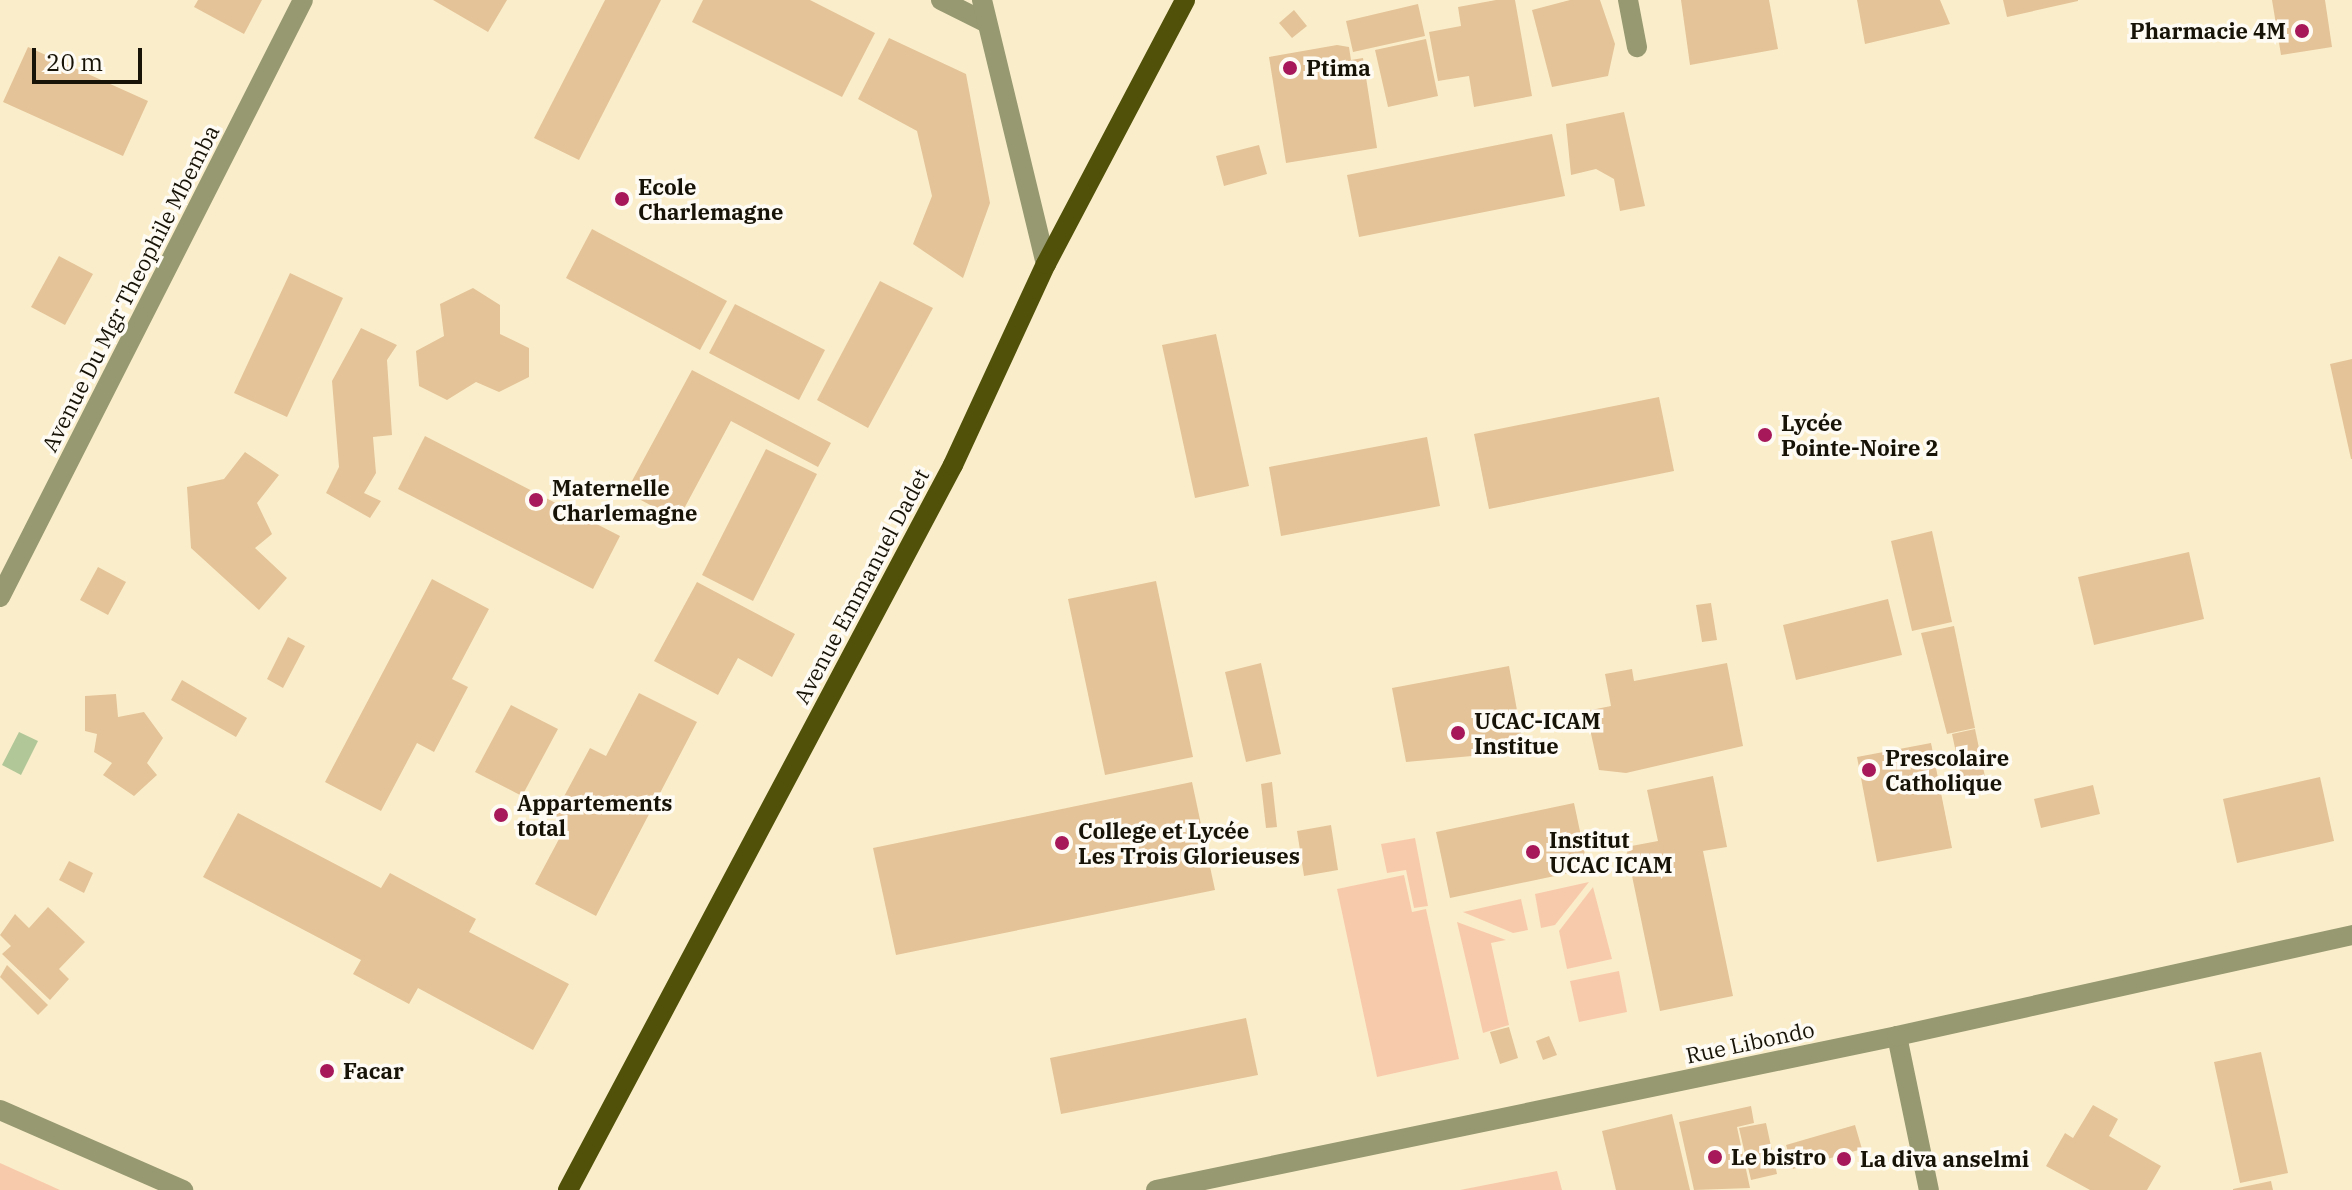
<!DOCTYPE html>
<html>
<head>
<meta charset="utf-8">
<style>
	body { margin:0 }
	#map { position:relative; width:2352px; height:1190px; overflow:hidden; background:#faeeca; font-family:"IBM Plex Serif",serif }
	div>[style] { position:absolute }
	.green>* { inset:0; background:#f8caac }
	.water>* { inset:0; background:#b1c798 }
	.building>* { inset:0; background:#e4c398 }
	.street>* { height:20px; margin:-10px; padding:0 10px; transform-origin:10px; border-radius:10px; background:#979970 }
	.primary>* { height:20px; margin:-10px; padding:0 10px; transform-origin:10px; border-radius:10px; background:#51510a }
	.dots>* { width:22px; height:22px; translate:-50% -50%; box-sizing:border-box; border:4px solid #fefbf4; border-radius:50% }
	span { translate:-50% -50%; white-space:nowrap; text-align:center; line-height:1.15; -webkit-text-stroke:7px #fefbf4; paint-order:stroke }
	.poi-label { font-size:22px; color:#181307; font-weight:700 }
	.right { translate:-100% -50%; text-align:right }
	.left { translate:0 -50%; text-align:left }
	.street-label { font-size:22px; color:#181307 }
	.scale { position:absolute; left:32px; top:48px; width:110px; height:36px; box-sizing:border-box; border:4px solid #181307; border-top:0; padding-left:10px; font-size:24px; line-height:28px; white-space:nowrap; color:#181307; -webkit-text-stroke:6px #fefbf4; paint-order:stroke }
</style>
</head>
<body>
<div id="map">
	<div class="green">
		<div style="clip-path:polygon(1415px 838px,1428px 906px,1414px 908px,1406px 870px,1387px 873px,1381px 844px)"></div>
		<div style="clip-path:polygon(1404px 875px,1412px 912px,1426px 909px,1459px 1059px,1377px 1077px,1337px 889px)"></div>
		<div style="clip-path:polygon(1589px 882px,1555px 925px,1541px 928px,1535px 894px)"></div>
		<div style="clip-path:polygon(1593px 887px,1612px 959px,1567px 969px,1559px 931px)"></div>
		<div style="clip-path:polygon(1521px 899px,1528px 930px,1513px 933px,1463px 912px)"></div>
		<div style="clip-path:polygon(1457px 922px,1506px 940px,1491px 943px,1509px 1025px,1483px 1033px)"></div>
		<div style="clip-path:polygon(1619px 971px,1627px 1012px,1579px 1022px,1570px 981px)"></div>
		<div style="clip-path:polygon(0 1163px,60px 1190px,0 1190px)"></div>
		<div style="clip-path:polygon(1557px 1171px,1562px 1190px,1460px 1190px)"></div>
	</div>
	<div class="water">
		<div style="clip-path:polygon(19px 732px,38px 741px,21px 775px,2px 765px)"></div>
	</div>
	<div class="building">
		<div style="clip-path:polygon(198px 0,262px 0,244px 34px,194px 7px)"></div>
		<div style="clip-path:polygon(433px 0,507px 0,488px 32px)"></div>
		<div style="clip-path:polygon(605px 0,661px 0,579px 160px,534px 138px)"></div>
		<div style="clip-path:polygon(703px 0,810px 0,875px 33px,842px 97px,692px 22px)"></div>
		<div style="clip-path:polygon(1496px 0,1515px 0,1532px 96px,1474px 107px,1469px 76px,1438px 81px,1429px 32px,1461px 26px,1458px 7px)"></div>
		<div style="clip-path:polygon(1570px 0,1600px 0,1615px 44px,1608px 76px,1552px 87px,1532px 10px)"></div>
		<div style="clip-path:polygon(1681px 0,1769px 0,1778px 49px,1690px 65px)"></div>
		<div style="clip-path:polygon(1857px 0,1940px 0,1950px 24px,1865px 44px)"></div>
		<div style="clip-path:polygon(2003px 0,2078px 0,2078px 1px,2007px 17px)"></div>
		<div style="clip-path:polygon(2272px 0,2325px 0,2332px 47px,2281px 55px)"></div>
		<div style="clip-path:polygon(1418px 4px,1425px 36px,1353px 52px,1346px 21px)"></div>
		<div style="clip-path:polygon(1294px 10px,1307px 26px,1292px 38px,1279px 23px)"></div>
		<div style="clip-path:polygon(889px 38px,966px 74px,990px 203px,963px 278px,913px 244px,932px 196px,917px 131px,858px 99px)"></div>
		<div style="clip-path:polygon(1426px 39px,1438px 96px,1388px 107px,1375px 50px)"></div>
		<div style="clip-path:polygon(1337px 45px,1349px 47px,1351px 60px,1363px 58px,1377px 148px,1286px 163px,1269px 57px)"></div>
		<div style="clip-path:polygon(28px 47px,148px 101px,123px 156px,3px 102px)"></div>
		<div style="clip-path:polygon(1624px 112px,1645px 206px,1620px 211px,1614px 179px,1596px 169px,1571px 175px,1566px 124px)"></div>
		<div style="clip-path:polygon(1552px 134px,1565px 196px,1359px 237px,1347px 175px)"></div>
		<div style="clip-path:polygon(1259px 145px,1267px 174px,1224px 186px,1216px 156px)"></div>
		<div style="clip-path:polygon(592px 229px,727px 301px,700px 350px,566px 278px)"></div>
		<div style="clip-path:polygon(59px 256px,93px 274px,65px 325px,31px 307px)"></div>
		<div style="clip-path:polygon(290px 273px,343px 298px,287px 417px,234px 393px)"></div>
		<div style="clip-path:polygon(880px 281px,933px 308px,868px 428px,817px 400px)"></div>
		<div style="clip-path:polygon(473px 288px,500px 305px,500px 334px,529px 348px,529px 377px,499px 392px,476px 382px,447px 400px,419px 386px,416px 351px,444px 336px,440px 304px)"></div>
		<div style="clip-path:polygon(735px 304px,825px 350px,799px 400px,709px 353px)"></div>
		<div style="clip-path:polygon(361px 328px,397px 345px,387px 360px,392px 435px,373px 437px,376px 473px,364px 493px,381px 501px,370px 518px,326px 493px,339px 467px,332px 381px)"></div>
		<div style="clip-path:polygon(1216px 334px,1249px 486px,1195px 498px,1162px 345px)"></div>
		<div style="clip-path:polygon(2352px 359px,2352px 459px,2351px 459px,2330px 364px)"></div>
		<div style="clip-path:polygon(692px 370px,831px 443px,818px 467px,731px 421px,678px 520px,626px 492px)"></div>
		<div style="clip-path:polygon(1659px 397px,1674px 471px,1489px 509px,1474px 434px)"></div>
		<div style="clip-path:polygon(425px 436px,620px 536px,593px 589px,398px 489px)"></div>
		<div style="clip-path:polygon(1427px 437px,1440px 506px,1281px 536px,1269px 467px)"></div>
		<div style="clip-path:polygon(766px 449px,817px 474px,753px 601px,702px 575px)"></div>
		<div style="clip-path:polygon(245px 452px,279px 475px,257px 503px,272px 534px,255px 548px,287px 578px,259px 610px,191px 548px,187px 487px,224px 479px)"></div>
		<div style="clip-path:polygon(1932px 531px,1952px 622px,1912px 631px,1891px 541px)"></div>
		<div style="clip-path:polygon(2189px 552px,2204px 619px,2094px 645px,2078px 577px)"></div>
		<div style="clip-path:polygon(98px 567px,126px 582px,108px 615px,80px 600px)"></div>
		<div style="clip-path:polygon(432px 579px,489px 609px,452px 679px,468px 687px,434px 752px,417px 743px,381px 811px,325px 782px)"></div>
		<div style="clip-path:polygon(1156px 581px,1193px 757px,1105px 775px,1068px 599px)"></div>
		<div style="clip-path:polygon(697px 582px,795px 634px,772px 677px,738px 658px,718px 695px,654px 661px)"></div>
		<div style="clip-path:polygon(1888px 599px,1902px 655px,1796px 680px,1783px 625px)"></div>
		<div style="clip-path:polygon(1711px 603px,1717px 640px,1702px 642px,1696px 605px)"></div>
		<div style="clip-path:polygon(1954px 626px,1975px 728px,1947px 734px,1921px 633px)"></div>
		<div style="clip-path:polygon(288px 637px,305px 646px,283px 688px,267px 679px)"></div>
		<div style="clip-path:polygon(1261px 663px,1281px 754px,1246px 762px,1225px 672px)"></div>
		<div style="clip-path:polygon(1727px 663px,1743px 746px,1626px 773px,1599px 770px,1586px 711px,1611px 706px,1605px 674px,1632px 669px,1634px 681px)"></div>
		<div style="clip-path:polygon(1509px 666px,1522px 738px,1481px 745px,1483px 755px,1406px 762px,1392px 688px)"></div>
		<div style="clip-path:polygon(182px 680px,247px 718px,236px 737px,171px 700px)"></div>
		<div style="clip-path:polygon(639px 693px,697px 722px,596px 916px,535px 884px,567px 824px,553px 817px,590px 748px,606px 756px)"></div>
		<div style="clip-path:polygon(116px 694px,118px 717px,144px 712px,163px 738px,147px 763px,157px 775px,134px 796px,103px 775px,112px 763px,94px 752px,97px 734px,85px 731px,85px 696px)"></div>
		<div style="clip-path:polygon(511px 705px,558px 729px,522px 796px,475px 772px)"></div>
		<div style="clip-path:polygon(1975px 729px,1987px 786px,1964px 790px,1952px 734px)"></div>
		<div style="clip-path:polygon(1931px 743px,1952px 848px,1877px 862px,1857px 757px)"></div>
		<div style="clip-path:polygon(1713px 776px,1727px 847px,1703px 851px,1733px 996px,1660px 1011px,1626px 847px,1658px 841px,1647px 790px)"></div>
		<div style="clip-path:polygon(2320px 777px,2334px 841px,2237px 863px,2223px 799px)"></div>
		<div style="clip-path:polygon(1192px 782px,1215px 890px,896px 955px,873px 848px)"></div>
		<div style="clip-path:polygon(1272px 782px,1277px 827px,1266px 828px,1261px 784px)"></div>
		<div style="clip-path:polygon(2093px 785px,2100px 814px,2041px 828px,2034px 799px)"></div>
		<div style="clip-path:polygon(1574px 803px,1588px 869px,1450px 898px,1436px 832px)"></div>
		<div style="clip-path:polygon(238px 813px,381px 888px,390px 873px,476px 919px,469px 932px,569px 984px,533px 1050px,418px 988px,409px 1004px,353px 974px,361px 960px,203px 877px)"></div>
		<div style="clip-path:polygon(1331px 825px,1338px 870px,1304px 876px,1297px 831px)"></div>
		<div style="clip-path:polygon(69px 861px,93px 873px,84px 893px,59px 880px)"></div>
		<div style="clip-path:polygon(48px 907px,85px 942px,59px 969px,69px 979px,50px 1000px,2px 954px,11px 946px,0 935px,15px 914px,29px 928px)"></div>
		<div style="clip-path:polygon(7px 965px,48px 1005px,38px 1015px,0 977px)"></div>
		<div style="clip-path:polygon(1246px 1018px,1258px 1075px,1061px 1114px,1050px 1058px)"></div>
		<div style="clip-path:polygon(1509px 1027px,1518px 1058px,1500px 1064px,1490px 1032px)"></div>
		<div style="clip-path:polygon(1549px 1036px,1557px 1055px,1543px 1060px,1536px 1041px)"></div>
		<div style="clip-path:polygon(2261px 1052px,2288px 1173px,2240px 1183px,2214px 1062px)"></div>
		<div style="clip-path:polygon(2093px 1105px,2118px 1119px,2109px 1136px,2161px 1166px,2147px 1190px,2090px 1190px,2046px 1166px,2065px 1133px,2073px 1138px)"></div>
		<div style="clip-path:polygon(1751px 1106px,1754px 1123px,1737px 1127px,1750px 1188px,1694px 1190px,1679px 1122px)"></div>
		<div style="clip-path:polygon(1672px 1114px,1690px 1190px,1616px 1190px,1602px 1131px)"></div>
		<div style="clip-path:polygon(1766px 1123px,1777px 1174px,1751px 1180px,1739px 1128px)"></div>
		<div style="clip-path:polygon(1855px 1125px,1862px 1149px,1793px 1169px,1786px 1145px)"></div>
		<div style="clip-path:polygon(2271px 1181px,2273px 1190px,2233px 1190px,2233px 1189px)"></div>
	</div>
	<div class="street">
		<div style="left:941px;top:0;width:51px;rotate:26.6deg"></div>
		<div style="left:982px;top:0;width:272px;rotate:76.4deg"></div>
		<div style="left:1628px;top:0;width:48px;rotate:79.2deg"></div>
		<div style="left:0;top:597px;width:669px;rotate:-63.09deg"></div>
		<div style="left:1897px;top:1036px;width:157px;rotate:78.3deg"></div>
		<div style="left:0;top:1110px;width:200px;rotate:23.6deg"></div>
		<div style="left:1156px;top:1190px;width:757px;rotate:-11.74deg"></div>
		<div style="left:1897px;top:1036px;width:466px;rotate:-12.5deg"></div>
	</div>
	<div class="primary">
		<div style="left:568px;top:1190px;width:821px;rotate:-62.03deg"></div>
		<div style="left:953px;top:465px;width:221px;rotate:-65.2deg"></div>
		<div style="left:1046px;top:264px;width:298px;rotate:-62.2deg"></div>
	</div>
	<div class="dots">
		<div style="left:2302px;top:31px;background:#a61859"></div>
		<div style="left:1290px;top:68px;background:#a61859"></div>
		<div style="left:622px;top:199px;background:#a61859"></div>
		<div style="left:1765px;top:435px;background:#a61859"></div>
		<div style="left:536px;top:500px;background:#a61859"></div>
		<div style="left:1458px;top:733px;background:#a61859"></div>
		<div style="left:1869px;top:770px;background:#a61859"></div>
		<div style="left:501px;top:815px;background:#a61859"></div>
		<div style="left:1062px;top:843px;background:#a61859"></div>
		<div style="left:1533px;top:852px;background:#a61859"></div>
		<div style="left:327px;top:1071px;background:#a61859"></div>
		<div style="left:1715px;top:1157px;background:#a61859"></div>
		<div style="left:1844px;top:1159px;background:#a61859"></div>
	</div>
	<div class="poi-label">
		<span class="right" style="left:2286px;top:31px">Pharmacie 4M</span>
		<span class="left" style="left:1306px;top:68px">Ptima</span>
		<span class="left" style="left:638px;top:199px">Ecole<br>Charlemagne</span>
		<span class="left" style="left:1781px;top:435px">Lycée<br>Pointe-Noire 2</span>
		<span class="left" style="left:552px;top:500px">Maternelle<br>Charlemagne</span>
		<span class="left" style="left:1474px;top:733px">UCAC-ICAM<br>Institue</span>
		<span class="left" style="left:1885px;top:770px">Prescolaire<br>Catholique</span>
		<span class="left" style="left:517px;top:815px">Appartements<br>total</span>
		<span class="left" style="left:1078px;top:843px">College et Lycée<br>Les Trois Glorieuses</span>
		<span class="left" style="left:1549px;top:852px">Institut<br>UCAC ICAM</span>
		<span class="left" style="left:343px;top:1071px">Facar</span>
		<span class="left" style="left:1731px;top:1157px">Le bistro</span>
		<span class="left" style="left:1860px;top:1159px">La diva anselmi</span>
	</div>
	<div class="street-label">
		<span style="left:130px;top:288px;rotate:-63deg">Avenue Du Mgr Theophile Mbemba</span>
		<span style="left:861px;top:586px;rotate:-62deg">Avenue Emmanuel Dadet</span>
		<span style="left:1750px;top:1042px;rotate:-12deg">Rue Libondo</span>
	</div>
	<div class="scale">20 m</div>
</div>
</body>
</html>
